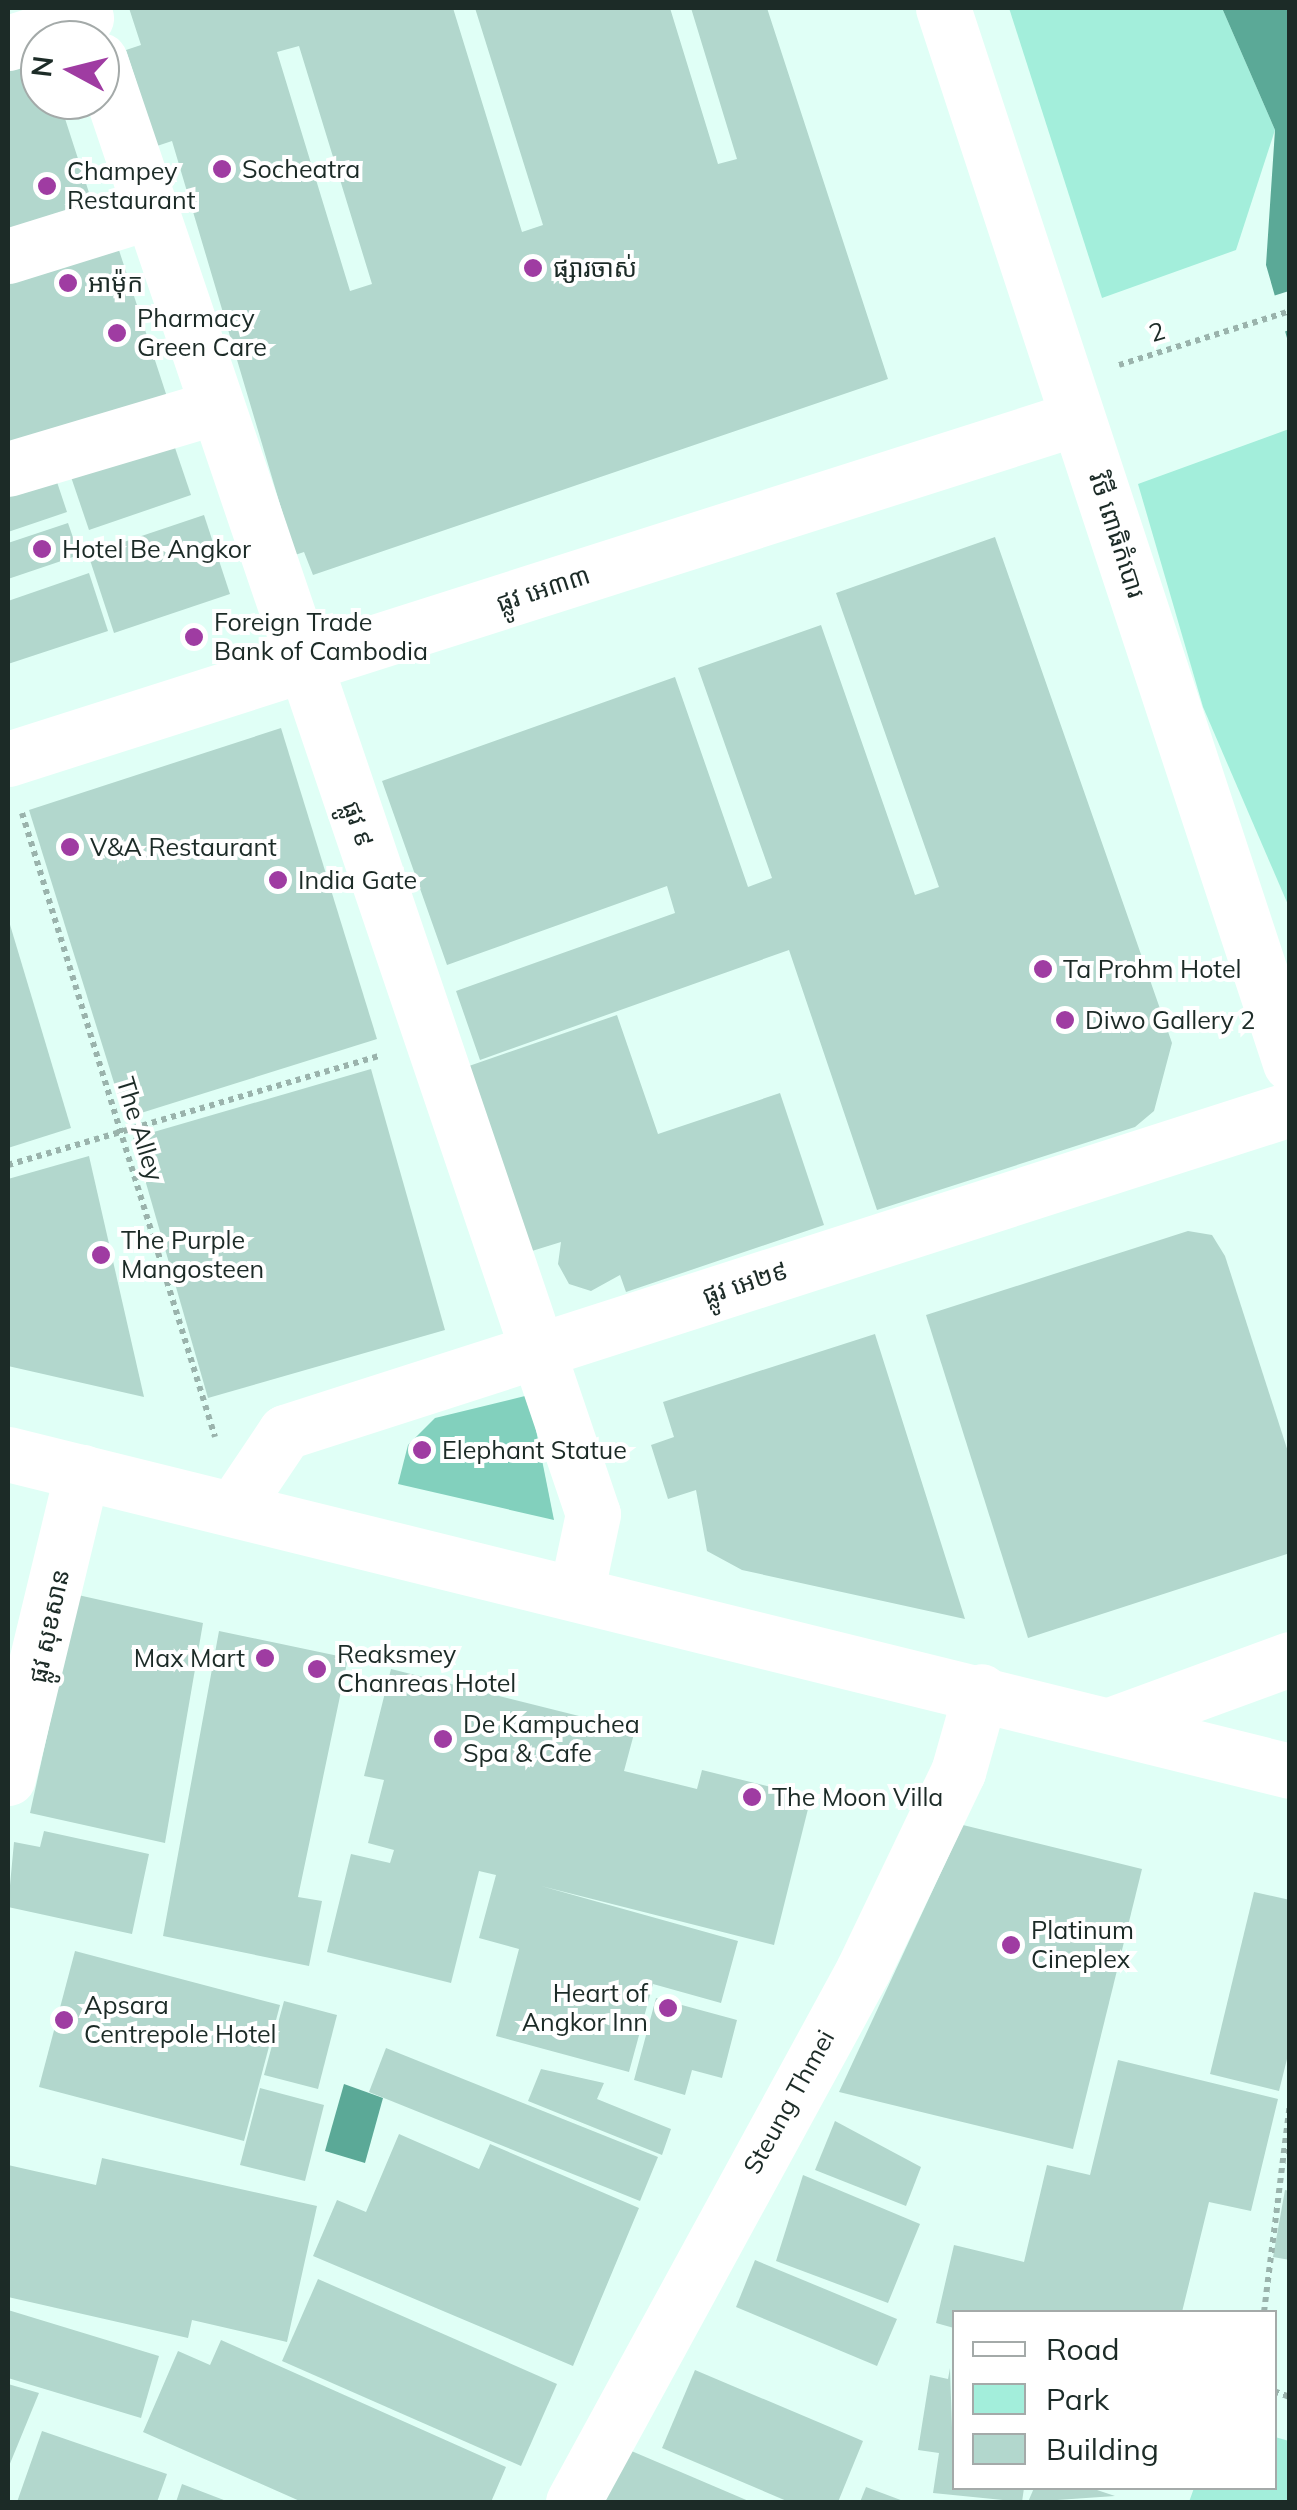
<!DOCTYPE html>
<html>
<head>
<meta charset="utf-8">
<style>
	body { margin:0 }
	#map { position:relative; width:1297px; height:2510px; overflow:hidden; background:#e0fff6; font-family:Mulish,"Noto Sans Khmer",sans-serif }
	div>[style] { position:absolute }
	.green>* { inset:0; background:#a3eedb }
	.forest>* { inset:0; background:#82d0bd }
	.water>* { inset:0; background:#5ba997 }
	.pier>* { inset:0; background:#e0fff6 }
	.building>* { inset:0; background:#b2d7cd }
	.path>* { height:6px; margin-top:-3px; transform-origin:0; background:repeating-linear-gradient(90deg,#9ab3ac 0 5px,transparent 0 10px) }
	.minor>* { height:55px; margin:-27.5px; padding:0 27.5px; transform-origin:27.5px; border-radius:27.5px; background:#fff }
	.major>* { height:55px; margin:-27.5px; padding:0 27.5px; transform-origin:27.5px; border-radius:27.5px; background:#fff }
	.dots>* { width:28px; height:28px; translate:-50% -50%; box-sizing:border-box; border:5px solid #fff; border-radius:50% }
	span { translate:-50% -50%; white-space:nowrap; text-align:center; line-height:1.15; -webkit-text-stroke:8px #fff; paint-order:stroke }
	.poi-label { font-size:25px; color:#1c2b27 }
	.left { translate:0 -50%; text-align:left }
	.right { translate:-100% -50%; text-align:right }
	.street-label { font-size:25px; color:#1c2b27 }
	.frame { position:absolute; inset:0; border:10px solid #1c2b27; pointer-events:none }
	.legend { position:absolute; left:952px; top:2310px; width:325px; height:180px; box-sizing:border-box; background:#fff; border:2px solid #a4aaa9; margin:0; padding:12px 18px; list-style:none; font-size:30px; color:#1c2b27 }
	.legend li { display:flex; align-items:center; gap:20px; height:50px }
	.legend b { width:50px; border:2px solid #a4aaa9 }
	.north { position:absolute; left:20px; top:20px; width:100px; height:100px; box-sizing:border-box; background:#fff; border:2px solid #a4aaa9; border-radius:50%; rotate:277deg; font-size:28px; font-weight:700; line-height:40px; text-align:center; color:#1c2b27 }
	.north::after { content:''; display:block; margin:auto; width:35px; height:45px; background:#9f3ca2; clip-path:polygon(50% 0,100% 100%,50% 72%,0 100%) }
</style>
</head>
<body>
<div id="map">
	<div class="green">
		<div style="clip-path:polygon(1009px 8px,1222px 8px,1275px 130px,1236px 250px,1102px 298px)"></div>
		<div style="clip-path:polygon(1289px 429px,1290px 429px,1289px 907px,1203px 707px,1138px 484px)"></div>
		<div style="clip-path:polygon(1275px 2437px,1289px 2441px,1289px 2502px,1189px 2502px,1194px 2488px,1274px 2488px)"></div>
	</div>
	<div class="forest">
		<div style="clip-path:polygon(529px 1395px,554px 1520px,398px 1484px,408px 1445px,435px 1418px)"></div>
	</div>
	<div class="water">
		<div style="clip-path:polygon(1222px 8px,1289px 8px,1289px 345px,1266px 265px,1275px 130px)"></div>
		<div style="clip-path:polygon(344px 2084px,383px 2098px,365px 2163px,325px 2151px)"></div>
	</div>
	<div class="pier">
		<div style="clip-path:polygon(1289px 291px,1289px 330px,1281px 333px,1270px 297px)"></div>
	</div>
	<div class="building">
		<div style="clip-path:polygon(evenodd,129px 8px,453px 8px,522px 232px,543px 225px,475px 8px,670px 8px,718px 164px,737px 159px,691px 8px,767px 8px,888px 379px,313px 575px,304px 552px,295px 555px,172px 141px,157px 146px,126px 50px,141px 45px,129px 8px,299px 46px,372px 284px,350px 291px,277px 52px,299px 46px)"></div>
		<div style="clip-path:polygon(40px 45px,40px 100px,59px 100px,93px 205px,8px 234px,8px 56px)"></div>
		<div style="clip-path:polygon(115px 238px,169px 403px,8px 456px,8px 274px)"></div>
		<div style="clip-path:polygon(171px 436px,191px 495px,89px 530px,69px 471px)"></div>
		<div style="clip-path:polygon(53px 470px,67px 512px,8px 532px,8px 485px)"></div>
		<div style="clip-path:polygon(204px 515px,230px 594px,114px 633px,88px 554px)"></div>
		<div style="clip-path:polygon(68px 523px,79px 555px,8px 579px,8px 543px)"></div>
		<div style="clip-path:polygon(995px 537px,1172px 1043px,1154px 1111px,1135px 1127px,877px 1210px,789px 950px,480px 1060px,456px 991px,675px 913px,667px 886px,447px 965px,382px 781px,675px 677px,748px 887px,772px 878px,698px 668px,821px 625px,915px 895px,939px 887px,836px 593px)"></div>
		<div style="clip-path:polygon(89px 573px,108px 631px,8px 664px,8px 601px)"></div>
		<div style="clip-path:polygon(281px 728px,377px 1039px,125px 1118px,29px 810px)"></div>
		<div style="clip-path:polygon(8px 918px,71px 1128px,8px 1148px)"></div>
		<div style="clip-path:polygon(617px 1015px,658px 1134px,780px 1093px,824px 1225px,626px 1292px,620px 1275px,591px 1291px,569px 1284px,558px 1264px,561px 1242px,532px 1251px,469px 1066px)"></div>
		<div style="clip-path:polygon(371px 1069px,445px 1330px,208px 1398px,133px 1138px)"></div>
		<div style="clip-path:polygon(89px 1156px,144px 1397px,8px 1366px,8px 1179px)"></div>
		<div style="clip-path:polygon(1188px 1231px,1212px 1235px,1225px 1256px,1290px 1458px,1290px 1553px,1028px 1638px,926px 1315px)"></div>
		<div style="clip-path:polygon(875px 1334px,965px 1619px,742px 1570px,707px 1551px,696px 1490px,668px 1499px,651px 1445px,674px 1437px,663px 1402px)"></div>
		<div style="clip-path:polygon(78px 1595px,203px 1623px,165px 1843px,30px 1813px)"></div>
		<div style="clip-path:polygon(219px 1631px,348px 1658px,298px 1897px,322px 1901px,309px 1966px,163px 1936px)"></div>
		<div style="clip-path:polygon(391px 1669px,635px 1730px,624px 1771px,697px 1789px,702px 1770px,811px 1797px,774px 1945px,541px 1886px,738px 1941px,721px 2003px,653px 1984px,629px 2072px,496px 2036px,519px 1949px,479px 1938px,496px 1875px,479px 1871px,451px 1983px,327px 1952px,351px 1854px,390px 1863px,394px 1850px,368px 1843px,384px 1780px,364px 1776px)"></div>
		<div style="clip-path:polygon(963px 1825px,1142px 1869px,1073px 2149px,839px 2092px)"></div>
		<div style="clip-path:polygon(44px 1831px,149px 1854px,132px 1934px,8px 1907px,14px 1842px,40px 1847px)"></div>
		<div style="clip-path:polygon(1254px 1892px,1290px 1900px,1290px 2047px,1279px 2091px,1210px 2074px)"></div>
		<div style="clip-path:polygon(75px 1951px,280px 2005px,244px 2141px,39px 2087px)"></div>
		<div style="clip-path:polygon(656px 1998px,737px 2020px,722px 2078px,692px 2070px,685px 2095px,634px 2080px)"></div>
		<div style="clip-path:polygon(284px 2001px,337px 2015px,318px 2089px,264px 2075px)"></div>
		<div style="clip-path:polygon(386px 2048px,658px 2157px,640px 2201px,369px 2092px)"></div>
		<div style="clip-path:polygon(1118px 2060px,1278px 2099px,1251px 2211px,1209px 2202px,1182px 2312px,954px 2312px,954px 2328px,936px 2323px,954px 2245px,1024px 2262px,1047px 2165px,1090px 2175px)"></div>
		<div style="clip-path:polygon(541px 2069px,604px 2083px,597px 2099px,671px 2129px,662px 2155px,528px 2101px)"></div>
		<div style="clip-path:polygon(260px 2088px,324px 2105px,305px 2181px,240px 2165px)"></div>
		<div style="clip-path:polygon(835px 2121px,921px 2167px,906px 2206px,815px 2170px)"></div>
		<div style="clip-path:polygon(399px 2134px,479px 2169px,490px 2144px,639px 2208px,573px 2366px,313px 2256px,337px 2200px,366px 2212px)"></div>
		<div style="clip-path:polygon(102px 2158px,317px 2206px,287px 2342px,192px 2320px,188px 2338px,8px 2297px,8px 2165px,96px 2185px)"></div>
		<div style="clip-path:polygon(803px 2175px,920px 2224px,888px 2303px,776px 2261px)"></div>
		<div style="clip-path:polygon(1285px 2190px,1290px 2191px,1290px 2260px,1273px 2257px)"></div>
		<div style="clip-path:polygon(755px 2260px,897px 2319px,877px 2366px,736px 2307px)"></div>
		<div style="clip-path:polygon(318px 2279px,557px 2384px,521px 2466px,282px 2361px)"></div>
		<div style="clip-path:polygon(8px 2310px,159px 2356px,141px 2418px,8px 2378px)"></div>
		<div style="clip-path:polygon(221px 2340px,506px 2467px,491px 2502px,302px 2502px,143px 2432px,178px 2351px,210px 2365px)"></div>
		<div style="clip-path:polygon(950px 2368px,954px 2488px,1024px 2488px,1022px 2502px,933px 2493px,939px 2453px,918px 2450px,930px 2375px,948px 2379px)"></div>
		<div style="clip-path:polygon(695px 2370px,863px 2441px,838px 2502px,789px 2502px,662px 2448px)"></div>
		<div style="clip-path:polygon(8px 2384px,39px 2393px,9px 2466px,8px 2466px)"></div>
		<div style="clip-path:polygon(42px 2431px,167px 2474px,157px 2502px,17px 2502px)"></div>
		<div style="clip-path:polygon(608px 2441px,751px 2502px,582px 2502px)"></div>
		<div style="clip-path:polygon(182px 2484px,229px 2502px,176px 2502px)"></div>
		<div style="clip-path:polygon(866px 2487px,906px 2502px,860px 2502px)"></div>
		<div style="clip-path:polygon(1034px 2488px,1091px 2488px,1115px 2496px,1028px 2502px)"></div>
	</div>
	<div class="path">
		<div style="left:1119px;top:365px;width:179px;rotate:-17.5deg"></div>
		<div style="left:22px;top:813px;width:653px;rotate:72.81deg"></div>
		<div style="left:8px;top:1165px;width:386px;rotate:-16.4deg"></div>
		<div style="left:1264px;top:2312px;width:212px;rotate:-82.9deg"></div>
		<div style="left:1274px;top:2391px;width:17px;rotate:21deg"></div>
	</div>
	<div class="minor">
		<div style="left:8px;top:43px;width:82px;rotate:-17.8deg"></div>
		<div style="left:100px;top:60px;width:1535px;rotate:71.27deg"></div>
		<div style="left:593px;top:1514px;width:77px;rotate:102deg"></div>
		<div style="left:8px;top:256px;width:148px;rotate:-17.3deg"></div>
		<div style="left:8px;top:469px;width:217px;rotate:-16.6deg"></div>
		<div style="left:8px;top:759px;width:1122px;rotate:-17.69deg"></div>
		<div style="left:236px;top:1505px;width:88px;rotate:-56.1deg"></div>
		<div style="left:285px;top:1432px;width:1056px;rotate:-17.82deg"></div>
		<div style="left:8px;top:1778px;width:315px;rotate:-76.4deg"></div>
		<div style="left:573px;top:2502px;width:606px;rotate:-61.4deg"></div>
		<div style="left:863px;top:1970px;width:220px;rotate:-64.4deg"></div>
		<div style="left:958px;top:1772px;width:84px;rotate:-74.1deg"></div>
	</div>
	<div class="major">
		<div style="left:943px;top:8px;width:1111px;rotate:71.79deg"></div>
		<div style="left:8px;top:1454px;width:1321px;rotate:13.89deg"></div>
		<div style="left:1115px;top:1723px;width:186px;rotate:-20.1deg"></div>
	</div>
	<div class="dots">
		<div style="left:222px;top:169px;background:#9f3ca2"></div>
		<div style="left:47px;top:186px;background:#9f3ca2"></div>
		<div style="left:533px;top:268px;background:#9f3ca2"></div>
		<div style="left:68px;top:283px;background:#9f3ca2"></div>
		<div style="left:117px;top:333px;background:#9f3ca2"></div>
		<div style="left:42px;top:549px;background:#9f3ca2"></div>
		<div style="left:194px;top:637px;background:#9f3ca2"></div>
		<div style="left:70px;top:847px;background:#9f3ca2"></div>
		<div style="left:278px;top:880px;background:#9f3ca2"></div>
		<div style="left:1043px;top:969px;background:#9f3ca2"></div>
		<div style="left:1065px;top:1020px;background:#9f3ca2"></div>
		<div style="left:101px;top:1255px;background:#9f3ca2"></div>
		<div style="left:422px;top:1450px;background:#9f3ca2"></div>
		<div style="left:265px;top:1658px;background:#9f3ca2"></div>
		<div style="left:317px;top:1669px;background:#9f3ca2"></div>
		<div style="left:443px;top:1739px;background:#9f3ca2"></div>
		<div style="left:752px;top:1797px;background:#9f3ca2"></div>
		<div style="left:1011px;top:1945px;background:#9f3ca2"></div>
		<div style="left:668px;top:2008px;background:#9f3ca2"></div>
		<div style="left:64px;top:2020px;background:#9f3ca2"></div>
	</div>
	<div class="poi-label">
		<span class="left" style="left:242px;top:169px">Socheatra</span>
		<span class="left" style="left:67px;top:186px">Champey<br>Restaurant</span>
		<span class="left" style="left:553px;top:268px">ផ្សារចាស់</span>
		<span class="left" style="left:88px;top:283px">អាម៉ុក</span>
		<span class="left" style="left:137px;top:333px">Pharmacy<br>Green Care</span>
		<span class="left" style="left:62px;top:549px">Hotel Be Angkor</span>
		<span class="left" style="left:214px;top:637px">Foreign Trade<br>Bank of Cambodia</span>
		<span class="left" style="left:90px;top:847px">V&amp;A Restaurant</span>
		<span class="left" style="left:298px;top:880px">India Gate</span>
		<span class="left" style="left:1063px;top:969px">Ta Prohm Hotel</span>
		<span class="left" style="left:1085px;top:1020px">Diwo Gallery 2</span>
		<span class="left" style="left:121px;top:1255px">The Purple<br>Mangosteen</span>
		<span class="left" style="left:442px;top:1450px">Elephant Statue</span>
		<span class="left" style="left:337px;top:1669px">Reaksmey<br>Chanreas Hotel</span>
		<span class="right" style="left:245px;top:1658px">Max Mart</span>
		<span class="left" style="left:463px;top:1739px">De Kampuchea<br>Spa &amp; Cafe</span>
		<span class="left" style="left:772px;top:1797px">The Moon Villa</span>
		<span class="left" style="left:1031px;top:1945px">Platinum<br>Cineplex</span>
		<span class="right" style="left:648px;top:2008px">Heart of<br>Angkor Inn</span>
		<span class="left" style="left:84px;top:2020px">Apsara<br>Centrepole Hotel</span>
	</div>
	<div class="street-label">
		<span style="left:1157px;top:332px;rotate:-17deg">2</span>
		<span style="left:1117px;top:535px;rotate:72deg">វិថី ពោធិកំបោរ</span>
		<span style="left:543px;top:589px;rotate:-18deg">ផ្លូវ អេ៣៣</span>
		<span style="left:358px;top:824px;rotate:71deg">ផ្លូវ ៩</span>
		<span style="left:140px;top:1129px;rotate:73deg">The Alley</span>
		<span style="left:745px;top:1283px;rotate:-18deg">ផ្លូវ អេ២៩</span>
		<span style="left:49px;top:1626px;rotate:-78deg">ផ្លូវ សុខសាន</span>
		<span style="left:789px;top:2102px;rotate:-61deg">Steung Thmei</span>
	</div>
	<div class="frame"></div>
	<ul class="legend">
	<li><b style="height:12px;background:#fff"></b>Road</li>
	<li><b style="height:28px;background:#a3eedb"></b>Park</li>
	<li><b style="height:28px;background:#b2d7cd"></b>Building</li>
	</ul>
	<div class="north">N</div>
</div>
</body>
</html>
